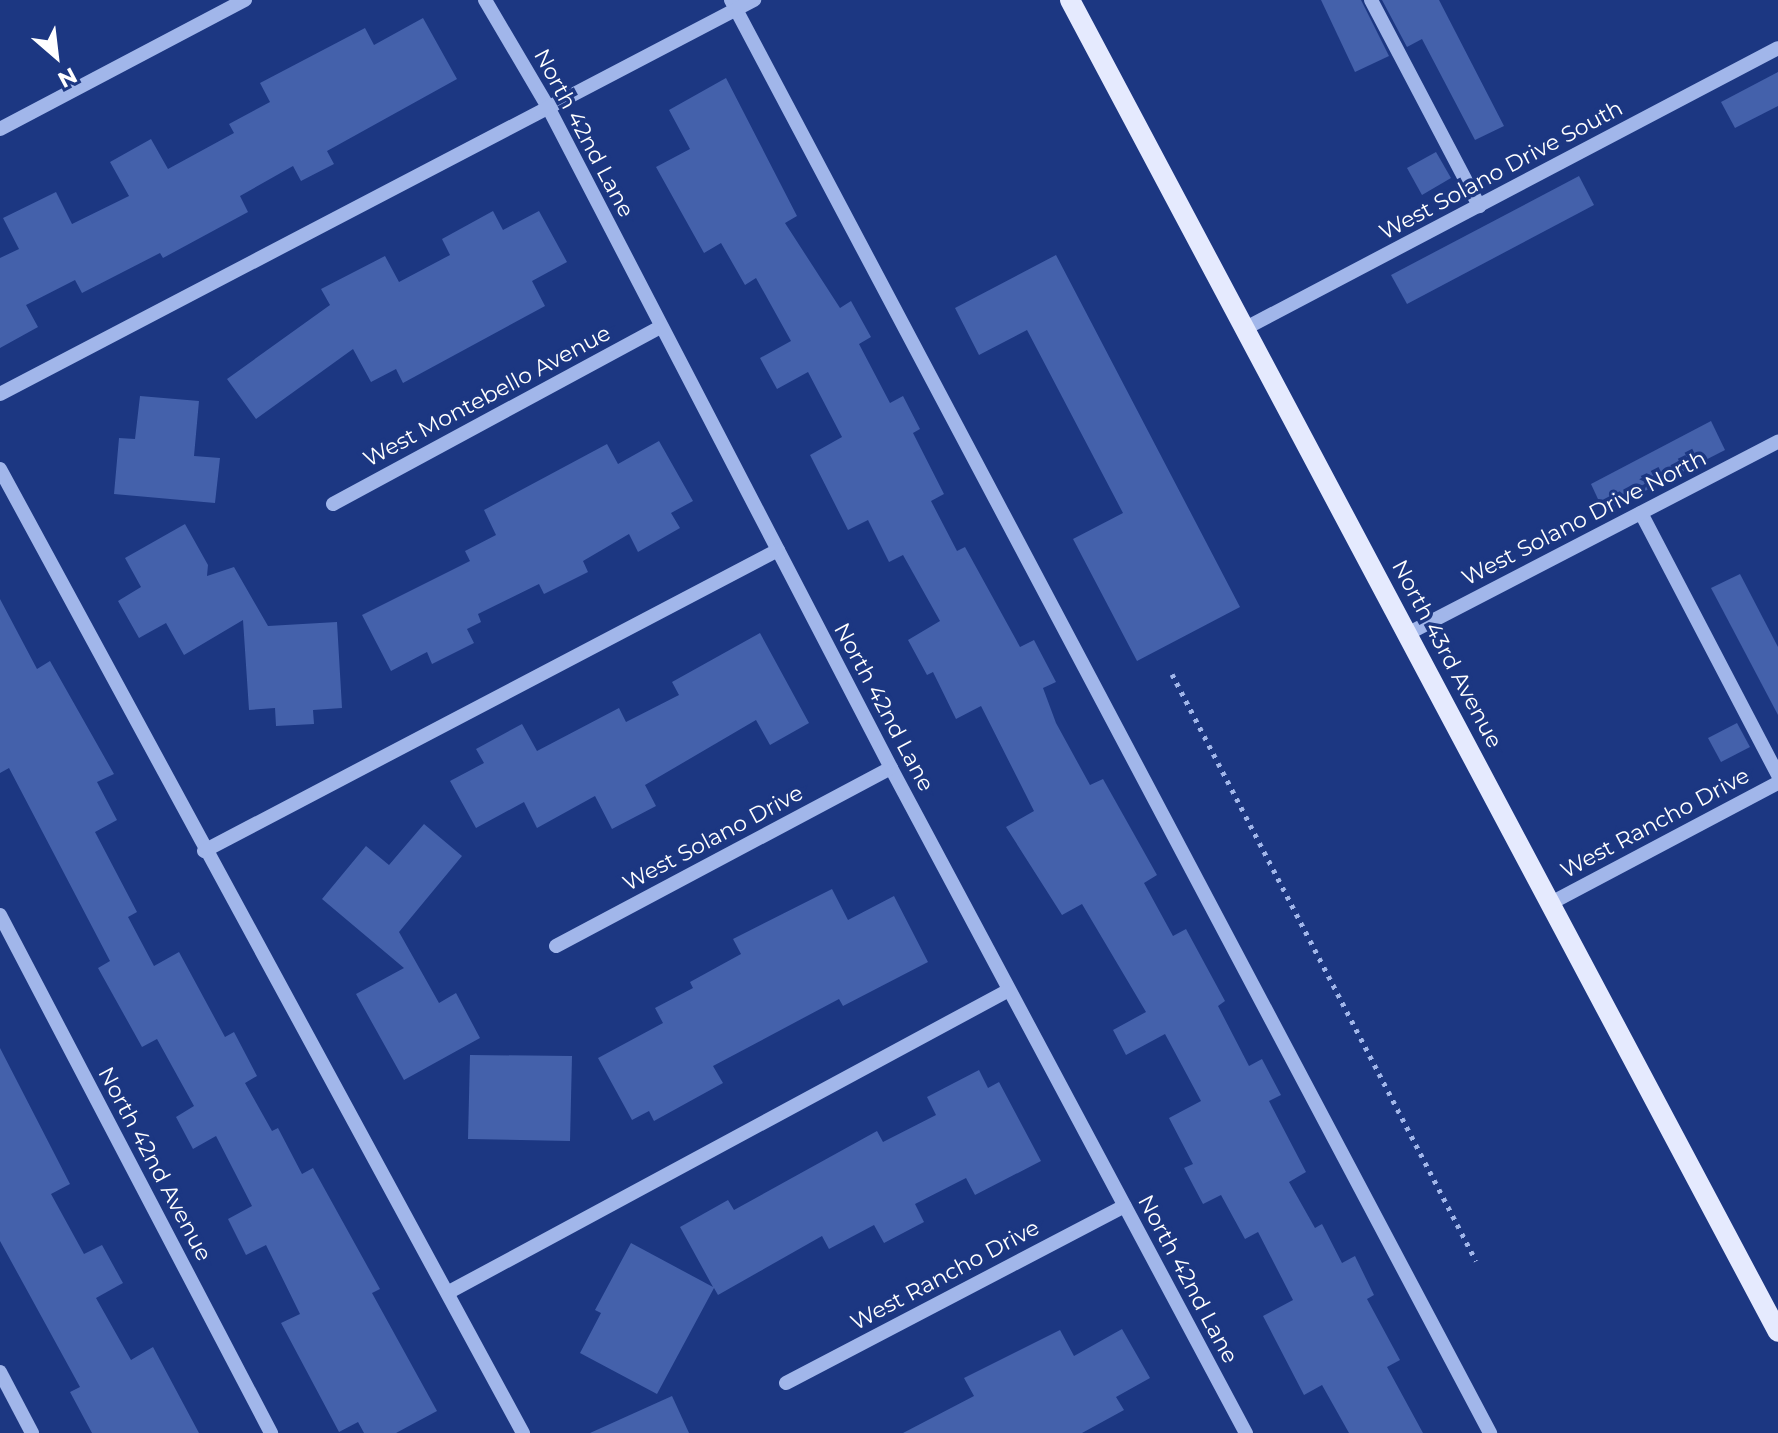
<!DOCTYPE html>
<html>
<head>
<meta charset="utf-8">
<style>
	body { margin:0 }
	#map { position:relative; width:1778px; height:1433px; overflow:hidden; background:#1c3782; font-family:Montserrat,sans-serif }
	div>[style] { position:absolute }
	.building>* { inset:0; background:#4461ab }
	.path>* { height:5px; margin-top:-2.5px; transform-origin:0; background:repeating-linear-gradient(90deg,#a1b6ea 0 4px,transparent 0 10px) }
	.minor>* { height:14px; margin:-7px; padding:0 7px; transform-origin:7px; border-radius:7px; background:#a1b6ea }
	.major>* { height:20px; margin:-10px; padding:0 10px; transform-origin:10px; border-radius:10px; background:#e5eafe }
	span { translate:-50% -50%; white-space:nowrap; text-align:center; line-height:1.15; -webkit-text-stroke:7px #1c3782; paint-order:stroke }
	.street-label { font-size:22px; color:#fff }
	.north { position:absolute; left:16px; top:16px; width:80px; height:80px; -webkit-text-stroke:6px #1c3782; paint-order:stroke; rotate:152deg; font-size:22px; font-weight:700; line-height:32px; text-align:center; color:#fff }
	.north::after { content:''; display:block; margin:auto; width:28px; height:36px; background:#fff; clip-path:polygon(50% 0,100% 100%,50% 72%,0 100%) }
</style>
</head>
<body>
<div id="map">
	<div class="building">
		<div style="clip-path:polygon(1321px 0,1361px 0,1389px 56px,1355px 72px)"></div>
		<div style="clip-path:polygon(1382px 0,1439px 0,1504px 126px,1475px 140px,1422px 39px,1407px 47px)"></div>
		<div style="clip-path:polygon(423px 18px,457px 79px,327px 151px,334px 164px,301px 181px,293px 166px,240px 196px,248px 212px,163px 258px,160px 253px,82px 293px,75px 280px,26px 305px,38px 327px,0 348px,0 258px,19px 249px,3px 218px,56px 192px,72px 224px,129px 196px,110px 162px,151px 139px,168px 169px,234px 133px,229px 124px,270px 102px,260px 83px,365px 28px,374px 45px)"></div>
		<div style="clip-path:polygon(1778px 72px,1778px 106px,1735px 128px,1721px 102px)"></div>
		<div style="clip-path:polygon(726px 78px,797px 216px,785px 223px,840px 308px,851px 301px,871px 337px,859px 344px,890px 403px,903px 396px,920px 429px,913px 433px,944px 494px,931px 501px,957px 551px,965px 547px,1020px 647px,1034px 640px,1056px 682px,1043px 688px,1056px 723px,1090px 785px,1103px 779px,1157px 875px,1144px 883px,1173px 936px,1186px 929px,1225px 1001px,1218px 1006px,1249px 1066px,1262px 1059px,1281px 1095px,1269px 1101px,1306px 1172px,1289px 1182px,1315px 1228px,1322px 1224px,1342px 1263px,1355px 1256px,1374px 1295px,1367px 1299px,1400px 1360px,1387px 1367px,1423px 1433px,1349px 1433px,1322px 1385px,1304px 1395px,1263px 1316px,1293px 1300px,1258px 1232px,1245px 1239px,1221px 1195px,1203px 1204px,1184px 1168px,1193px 1164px,1169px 1118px,1201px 1101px,1165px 1034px,1126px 1055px,1113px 1030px,1146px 1012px,1082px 904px,1062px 915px,1006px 827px,1034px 811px,981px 706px,956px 719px,933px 672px,927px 675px,908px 640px,940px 621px,903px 555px,889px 562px,868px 520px,848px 530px,810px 455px,842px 437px,808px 372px,777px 389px,760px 358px,791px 341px,756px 278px,745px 285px,721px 243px,704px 253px,656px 167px,690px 149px,669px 110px)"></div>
		<div style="clip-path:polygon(1436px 152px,1451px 178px,1422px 195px,1407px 168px)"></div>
		<div style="clip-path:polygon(1579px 176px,1594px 205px,1407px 304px,1391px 275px)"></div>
		<div style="clip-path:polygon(493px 211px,503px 230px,539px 211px,567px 262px,532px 281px,545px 306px,403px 383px,396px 369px,371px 382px,353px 349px,256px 419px,227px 379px,330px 305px,321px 289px,385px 256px,399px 282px,450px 255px,442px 239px)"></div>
		<div style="clip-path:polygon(1056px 255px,1240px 607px,1137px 661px,1073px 539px,1123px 513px,1027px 330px,979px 355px,955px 308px)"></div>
		<div style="clip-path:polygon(140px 396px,199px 401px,194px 456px,220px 458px,215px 503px,114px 494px,119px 438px,135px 439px)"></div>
		<div style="clip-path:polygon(1711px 421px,1725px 450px,1604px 512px,1591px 484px)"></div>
		<div style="clip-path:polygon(659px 441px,693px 501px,671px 513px,680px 528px,638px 552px,629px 534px,583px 561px,588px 572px,544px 594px,539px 584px,478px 614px,481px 622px,467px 629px,474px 643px,432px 664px,427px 652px,391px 671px,362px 615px,470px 561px,465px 551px,496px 535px,484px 510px,607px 444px,618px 464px)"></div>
		<div style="clip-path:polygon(185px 524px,208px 565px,207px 576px,234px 567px,268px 626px,337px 622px,342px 708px,313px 710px,314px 724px,276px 726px,275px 708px,249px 710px,243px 620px,184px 655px,166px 623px,139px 638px,118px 601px,141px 587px,125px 558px)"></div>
		<div style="clip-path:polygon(1740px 574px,1778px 647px,1778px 715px,1711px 588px)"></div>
		<div style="clip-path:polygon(0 599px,37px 669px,50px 661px,114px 774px,97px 782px,117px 820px,95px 832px,137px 912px,128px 917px,154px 966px,179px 952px,225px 1037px,234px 1032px,257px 1076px,245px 1083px,272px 1131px,278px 1128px,302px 1174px,313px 1168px,380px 1289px,372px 1293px,437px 1411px,396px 1433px,364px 1433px,358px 1422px,339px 1432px,281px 1323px,300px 1314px,266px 1245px,246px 1255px,228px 1219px,252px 1206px,216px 1136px,193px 1149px,176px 1117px,194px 1106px,157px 1039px,142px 1047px,98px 968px,110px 961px,9px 768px,0 773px)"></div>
		<div style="clip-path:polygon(760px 633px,809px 723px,770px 745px,756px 720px,645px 785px,656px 806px,612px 829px,595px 796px,537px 828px,524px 802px,476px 828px,450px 781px,484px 763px,476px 749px,522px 724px,537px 751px,619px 708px,626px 722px,679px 695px,672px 682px)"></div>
		<div style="clip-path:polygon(1737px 723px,1750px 747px,1721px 762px,1708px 738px)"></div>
		<div style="clip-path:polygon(424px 824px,462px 856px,399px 932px,439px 1003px,456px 993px,480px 1038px,404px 1080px,356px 994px,404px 968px,322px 899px,366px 846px,389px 865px)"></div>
		<div style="clip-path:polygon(832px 889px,848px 920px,894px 896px,928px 962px,843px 1006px,839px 999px,713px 1066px,723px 1083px,654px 1121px,649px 1111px,632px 1120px,598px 1058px,663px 1023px,655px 1008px,693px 988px,690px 982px,741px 954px,733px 939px)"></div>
		<div style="clip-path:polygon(0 1048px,70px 1184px,51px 1194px,84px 1254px,102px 1245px,123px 1283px,96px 1298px,131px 1360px,153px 1347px,199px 1433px,92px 1433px,70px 1392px,80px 1387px,0 1241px)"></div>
		<div style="clip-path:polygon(470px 1055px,572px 1056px,570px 1141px,468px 1139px)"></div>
		<div style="clip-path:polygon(979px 1070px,988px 1088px,999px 1082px,1041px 1161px,975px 1195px,966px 1178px,915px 1204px,924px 1222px,884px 1243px,874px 1225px,829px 1249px,822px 1236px,718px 1295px,714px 1288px,657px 1394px,580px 1353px,601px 1313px,595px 1310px,631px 1243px,713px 1287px,680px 1227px,728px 1200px,734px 1210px,877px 1131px,883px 1142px,936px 1115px,927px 1097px)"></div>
		<div style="clip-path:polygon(1122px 1329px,1150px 1378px,1116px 1397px,1124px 1410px,1082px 1433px,903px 1433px,974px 1396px,964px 1378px,1060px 1330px,1074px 1356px)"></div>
		<div style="clip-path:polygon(672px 1396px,689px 1433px,590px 1433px)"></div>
	</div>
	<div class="path">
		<div style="left:1172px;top:674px;width:661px;rotate:62.62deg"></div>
	</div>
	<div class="minor">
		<div style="left:485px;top:0;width:124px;rotate:59.5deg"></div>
		<div style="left:548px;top:107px;width:745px;rotate:62.57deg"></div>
		<div style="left:891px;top:768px;width:754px;rotate:61.91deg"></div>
		<div style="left:731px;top:0;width:1622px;rotate:62.09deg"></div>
		<div style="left:1371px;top:0;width:233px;rotate:62.3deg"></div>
		<div style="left:0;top:129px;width:277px;rotate:-27.8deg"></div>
		<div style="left:1244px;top:329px;width:603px;rotate:-27.75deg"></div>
		<div style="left:0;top:394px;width:851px;rotate:-27.59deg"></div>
		<div style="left:0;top:469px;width:1097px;rotate:61.52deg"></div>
		<div style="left:333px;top:504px;width:373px;rotate:-28.4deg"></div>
		<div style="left:1641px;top:513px;width:296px;rotate:62.4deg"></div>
		<div style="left:1409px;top:633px;width:416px;rotate:-27.4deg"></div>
		<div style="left:204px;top:851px;width:648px;rotate:-27.67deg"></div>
		<div style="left:1551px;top:903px;width:257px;rotate:-27.9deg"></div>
		<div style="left:0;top:915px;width:585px;rotate:62.38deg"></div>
		<div style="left:556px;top:946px;width:379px;rotate:-28deg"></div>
		<div style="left:449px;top:1292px;width:636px;rotate:-28.34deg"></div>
		<div style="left:0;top:1372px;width:69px;rotate:62.3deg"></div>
		<div style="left:786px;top:1383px;width:382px;rotate:-27.6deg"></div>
	</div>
	<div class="major">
		<div style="left:1070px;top:0;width:1508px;rotate:62.01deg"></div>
	</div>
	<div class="street-label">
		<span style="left:584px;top:133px;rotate:62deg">North 42nd Lane</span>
		<span style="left:1501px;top:170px;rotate:-28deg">West Solano Drive South</span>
		<span style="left:487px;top:396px;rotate:-28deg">West Montebello Avenue</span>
		<span style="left:1584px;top:518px;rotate:-27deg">West Solano Drive North</span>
		<span style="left:1447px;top:654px;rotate:62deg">North 43rd Avenue</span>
		<span style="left:884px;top:707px;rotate:62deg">North 42nd Lane</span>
		<span style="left:1655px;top:823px;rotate:-28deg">West Rancho Drive</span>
		<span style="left:713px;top:838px;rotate:-28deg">West Solano Drive</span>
		<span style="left:155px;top:1164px;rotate:62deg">North 42nd Avenue</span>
		<span style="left:945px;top:1275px;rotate:-28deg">West Rancho Drive</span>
		<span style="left:1188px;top:1279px;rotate:62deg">North 42nd Lane</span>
	</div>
	<div class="north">N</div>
</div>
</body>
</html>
